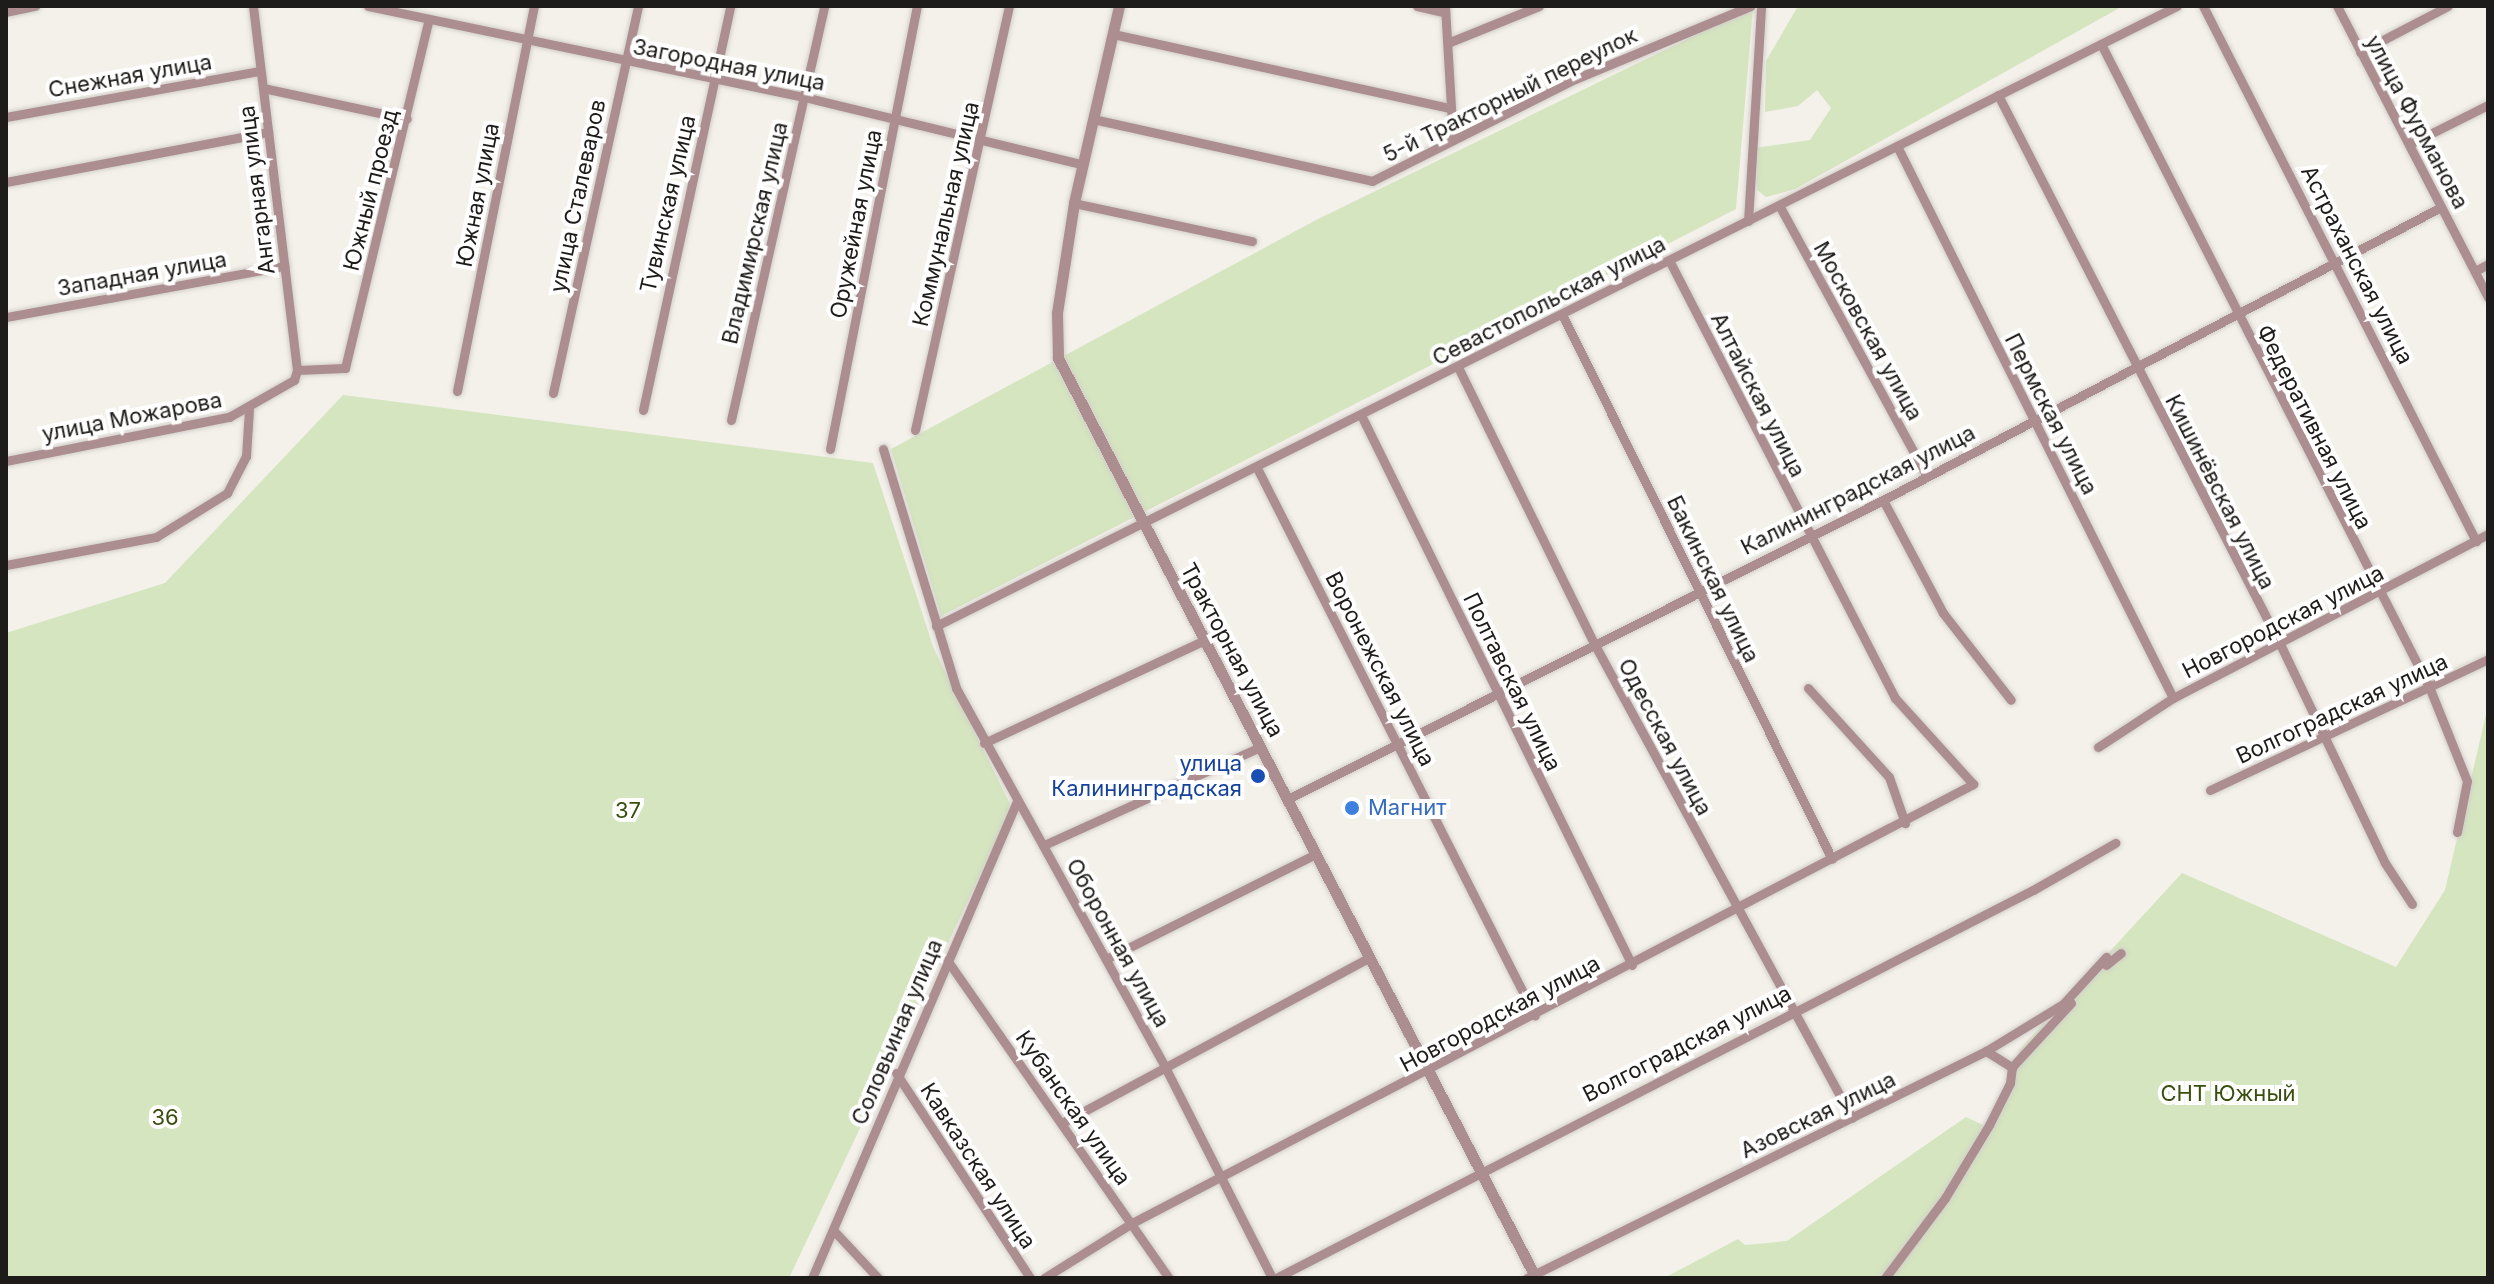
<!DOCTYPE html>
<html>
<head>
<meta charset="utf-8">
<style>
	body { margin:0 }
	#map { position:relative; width:2494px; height:1284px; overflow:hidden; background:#f4f1eb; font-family:Inter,sans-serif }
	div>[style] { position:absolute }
	.green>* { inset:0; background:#d5e5bf }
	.roads { filter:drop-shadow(0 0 2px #d2cfca) drop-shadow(0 0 2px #d2cfca) }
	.minor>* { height:9px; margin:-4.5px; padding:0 4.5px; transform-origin:4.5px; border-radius:4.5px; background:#ac8e90 }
	.tertiary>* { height:11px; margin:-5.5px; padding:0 5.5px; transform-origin:5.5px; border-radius:5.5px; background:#ac8e90 }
	.dots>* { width:22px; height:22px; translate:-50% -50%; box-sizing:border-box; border:4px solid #fff; border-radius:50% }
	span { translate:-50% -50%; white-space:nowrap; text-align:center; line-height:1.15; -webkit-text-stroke:8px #fff; paint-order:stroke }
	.street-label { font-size:22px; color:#1d1c1a }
	.transit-label { font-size:22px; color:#164399 }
	.right { translate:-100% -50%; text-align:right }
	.shop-label { font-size:22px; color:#366cbe }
	.left { translate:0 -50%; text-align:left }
	.park-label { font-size:22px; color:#3a4e0f }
	.frame { position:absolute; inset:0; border:8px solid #1d1c1a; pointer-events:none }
</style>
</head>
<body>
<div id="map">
	<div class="green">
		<div style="clip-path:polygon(1798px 6px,2123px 6px,1795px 189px,1766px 197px,1757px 190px,1755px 148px,1810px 140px,1831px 108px,1817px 90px,1798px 106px,1765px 112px,1766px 61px)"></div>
		<div style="clip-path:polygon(1753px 7px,1736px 209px,941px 616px,891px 449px,1318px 219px)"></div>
		<div style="clip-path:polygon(343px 395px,873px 463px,934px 649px,1012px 808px,789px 1278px,6px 1278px,6px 633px,165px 583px)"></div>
		<div style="clip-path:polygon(2488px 706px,2488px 1278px,1664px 1278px,1738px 1239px,1745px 1245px,1787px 1241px,1966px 1117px,1985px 1126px,2005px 1092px,2019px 1050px,2182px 873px,2396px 967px,2445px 890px)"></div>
	</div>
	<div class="roads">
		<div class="minor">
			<div style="left:368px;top:6px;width:445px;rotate:11.8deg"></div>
			<div style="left:804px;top:97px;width:285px;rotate:13.6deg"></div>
			<div style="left:1417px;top:6px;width:28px;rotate:13deg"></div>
			<div style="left:1445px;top:6px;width:134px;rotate:86.6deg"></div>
			<div style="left:2203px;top:6px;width:601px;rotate:62.97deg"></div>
			<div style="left:2337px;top:6px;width:328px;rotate:62.6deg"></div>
			<div style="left:6px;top:12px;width:30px;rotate:-12deg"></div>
			<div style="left:1113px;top:34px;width:345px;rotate:12.4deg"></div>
			<div style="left:1450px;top:42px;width:96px;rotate:-22deg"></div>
			<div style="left:2101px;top:44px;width:724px;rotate:62.97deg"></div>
			<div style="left:2430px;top:689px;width:99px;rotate:68.1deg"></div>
			<div style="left:2467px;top:781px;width:52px;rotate:101.1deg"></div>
			<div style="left:2360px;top:52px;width:99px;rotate:-27.6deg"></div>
			<div style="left:263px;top:88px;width:147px;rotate:12.1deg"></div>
			<div style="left:1998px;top:95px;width:619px;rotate:62.81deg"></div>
			<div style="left:2281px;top:646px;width:241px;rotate:64.4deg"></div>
			<div style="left:2385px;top:863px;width:49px;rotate:56.6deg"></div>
			<div style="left:6px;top:117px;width:258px;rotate:-10.3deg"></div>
			<div style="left:1093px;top:119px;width:286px;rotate:12.5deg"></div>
			<div style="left:1372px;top:181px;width:227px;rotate:-26.7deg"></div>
			<div style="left:1575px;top:79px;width:190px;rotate:-22.6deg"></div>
			<div style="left:2410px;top:144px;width:87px;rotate:-26.6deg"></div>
			<div style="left:1897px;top:146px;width:617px;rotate:63.43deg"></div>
			<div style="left:6px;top:182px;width:267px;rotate:-10.8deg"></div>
			<div style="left:1074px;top:203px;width:182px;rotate:12.1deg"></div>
			<div style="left:1779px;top:205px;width:307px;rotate:61.4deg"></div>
			<div style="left:1748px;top:221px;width:215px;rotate:-86.5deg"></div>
			<div style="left:2475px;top:271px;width:15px;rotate:-28deg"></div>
			<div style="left:1562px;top:314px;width:608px;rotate:63.65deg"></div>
			<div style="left:6px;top:317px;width:283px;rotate:-10.4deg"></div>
			<div style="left:1458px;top:367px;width:312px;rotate:63.8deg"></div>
			<div style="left:1596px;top:647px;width:536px;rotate:61.47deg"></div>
			<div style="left:297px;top:370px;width:48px;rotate:-2.4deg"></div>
			<div style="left:345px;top:368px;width:357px;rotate:-76.5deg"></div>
			<div style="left:457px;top:391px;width:393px;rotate:-78.7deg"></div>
			<div style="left:553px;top:393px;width:396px;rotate:-77.6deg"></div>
			<div style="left:643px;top:410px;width:413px;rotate:-77.8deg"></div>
			<div style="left:1361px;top:415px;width:613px;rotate:63.77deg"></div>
			<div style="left:731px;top:420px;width:424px;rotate:-77.3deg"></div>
			<div style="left:915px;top:430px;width:434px;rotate:-77.5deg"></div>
			<div style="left:830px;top:449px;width:451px;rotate:-78.9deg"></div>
			<div style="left:883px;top:449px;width:250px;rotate:73deg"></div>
			<div style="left:956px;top:688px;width:431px;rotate:61.1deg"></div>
			<div style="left:1164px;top:1065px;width:239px;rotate:63.1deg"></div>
			<div style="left:6px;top:461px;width:227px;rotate:-11.2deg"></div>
			<div style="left:229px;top:417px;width:75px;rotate:-29.6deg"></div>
			<div style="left:294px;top:380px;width:10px;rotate:-73deg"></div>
			<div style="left:297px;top:370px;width:367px;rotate:-96.9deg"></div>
			<div style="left:1257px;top:468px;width:614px;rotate:63.1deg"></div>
			<div style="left:1883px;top:500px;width:128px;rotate:62deg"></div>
			<div style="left:1943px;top:613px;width:110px;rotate:52deg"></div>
			<div style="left:6px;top:565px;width:153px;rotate:-10.6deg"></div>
			<div style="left:156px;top:537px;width:84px;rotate:-31.8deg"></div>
			<div style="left:227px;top:493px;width:42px;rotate:-62.8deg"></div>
			<div style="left:246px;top:456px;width:46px;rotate:-86.3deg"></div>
			<div style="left:936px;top:626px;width:1387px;rotate:-26.55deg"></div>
			<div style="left:1808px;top:688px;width:120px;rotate:47.7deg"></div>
			<div style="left:1889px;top:777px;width:49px;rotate:70.8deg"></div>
			<div style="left:984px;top:743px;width:244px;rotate:-25deg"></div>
			<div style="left:2098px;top:747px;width:90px;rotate:-33.2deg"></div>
			<div style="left:2173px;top:698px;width:355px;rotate:-27.5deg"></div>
			<div style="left:2210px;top:790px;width:307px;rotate:-25.2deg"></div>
			<div style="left:1288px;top:799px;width:666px;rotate:-26.68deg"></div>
			<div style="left:1883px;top:500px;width:630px;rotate:-27.7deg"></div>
			<div style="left:1044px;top:845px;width:237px;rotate:-24.4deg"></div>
			<div style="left:1106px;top:959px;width:235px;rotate:-26.6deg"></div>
			<div style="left:947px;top:960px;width:388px;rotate:55.1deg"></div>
			<div style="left:2106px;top:965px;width:19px;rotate:-39deg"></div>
			<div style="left:1986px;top:1051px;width:31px;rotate:32deg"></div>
			<div style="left:896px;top:1073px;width:245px;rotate:56.8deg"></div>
			<div style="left:1062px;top:1123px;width:348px;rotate:-28.3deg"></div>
			<div style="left:835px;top:1232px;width:63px;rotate:46.9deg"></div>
			<div style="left:812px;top:1278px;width:519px;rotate:-66.74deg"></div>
			<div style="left:1044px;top:1278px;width:104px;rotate:-32deg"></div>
			<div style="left:1132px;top:1223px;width:949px;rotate:-27.56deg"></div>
			<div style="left:1973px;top:784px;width:116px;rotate:-132.2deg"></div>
			<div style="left:1895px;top:698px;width:492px;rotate:-117.3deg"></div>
			<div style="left:1276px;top:1278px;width:851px;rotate:-27.14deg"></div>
			<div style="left:2033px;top:890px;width:95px;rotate:-29.8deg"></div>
			<div style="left:1527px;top:1278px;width:512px;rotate:-26.31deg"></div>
			<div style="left:1986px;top:1051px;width:90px;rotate:-31.4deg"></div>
			<div style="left:2063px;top:1004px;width:64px;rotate:-47.5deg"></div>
			<div style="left:1885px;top:1278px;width:100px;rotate:-53.1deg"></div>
			<div style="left:1945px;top:1198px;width:85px;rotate:-58.9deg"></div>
			<div style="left:1989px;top:1125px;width:47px;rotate:-63.4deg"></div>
			<div style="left:2010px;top:1083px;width:16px;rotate:-83deg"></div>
			<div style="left:2012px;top:1067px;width:87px;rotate:-47.3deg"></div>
		</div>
		<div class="tertiary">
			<div style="left:1119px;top:6px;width:202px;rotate:102.9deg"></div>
			<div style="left:1074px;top:203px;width:111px;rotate:98.8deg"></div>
			<div style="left:1057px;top:313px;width:45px;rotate:88.7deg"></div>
			<div style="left:1058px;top:358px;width:1037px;rotate:62.55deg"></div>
		</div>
	</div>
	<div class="dots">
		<div style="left:1258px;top:776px;background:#1a4fb4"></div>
		<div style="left:1352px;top:808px;background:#3f7fe0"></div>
	</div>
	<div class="street-label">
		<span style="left:729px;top:65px;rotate:11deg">Загородная улица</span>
		<span style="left:130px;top:76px;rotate:-10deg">Снежная улица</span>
		<span style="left:1510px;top:95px;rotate:-26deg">5-й Тракторный переулок</span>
		<span style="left:2417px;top:122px;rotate:62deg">улица Фурманова</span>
		<span style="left:257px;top:190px;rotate:-97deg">Ангарная улица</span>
		<span style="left:371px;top:190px;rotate:-76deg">Южный проезд</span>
		<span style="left:478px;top:195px;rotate:-79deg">Южная улица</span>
		<span style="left:578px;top:196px;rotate:-78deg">улица Сталеваров</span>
		<span style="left:668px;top:204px;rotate:-77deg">Тувинская улица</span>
		<span style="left:946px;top:214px;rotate:-77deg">Коммунальная улица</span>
		<span style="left:856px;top:224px;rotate:-79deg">Оружейная улица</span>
		<span style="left:755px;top:233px;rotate:-77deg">Владимирская улица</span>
		<span style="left:2357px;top:265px;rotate:63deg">Астраханская улица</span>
		<span style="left:142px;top:274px;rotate:-10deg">Западная улица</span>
		<span style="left:1549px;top:301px;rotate:-27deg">Севастопольская улица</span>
		<span style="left:1868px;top:331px;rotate:61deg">Московская улица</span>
		<span style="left:1758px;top:395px;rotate:63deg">Алтайская улица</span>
		<span style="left:2051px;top:414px;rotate:63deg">Пермская улица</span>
		<span style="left:132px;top:417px;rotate:-11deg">улица Можарова</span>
		<span style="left:2314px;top:427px;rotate:63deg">Федеративная улица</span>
		<span style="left:1858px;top:490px;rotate:-27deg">Калининградская улица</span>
		<span style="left:2220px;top:492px;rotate:63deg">Кишинёвская улица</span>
		<span style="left:1713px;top:579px;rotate:64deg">Бакинская улица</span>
		<span style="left:2283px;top:622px;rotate:-27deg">Новгородская улица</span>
		<span style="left:1232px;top:650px;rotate:62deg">Тракторная улица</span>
		<span style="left:1380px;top:669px;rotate:63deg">Воронежская улица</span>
		<span style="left:1512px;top:682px;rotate:64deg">Полтавская улица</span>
		<span style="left:2342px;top:709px;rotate:-25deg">Волгоградская улица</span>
		<span style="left:1665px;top:737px;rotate:62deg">Одесская улица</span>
		<span style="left:1118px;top:943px;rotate:61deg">Оборонная улица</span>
		<span style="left:1500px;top:1014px;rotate:-28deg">Новгородская улица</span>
		<span style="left:897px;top:1032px;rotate:-67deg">Соловьиная улица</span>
		<span style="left:1687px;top:1044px;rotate:-27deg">Волгоградская улица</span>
		<span style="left:1073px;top:1108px;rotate:55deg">Кубанская улица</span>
		<span style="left:1818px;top:1115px;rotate:-26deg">Азовская улица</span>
		<span style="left:978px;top:1166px;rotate:57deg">Кавказская улица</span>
	</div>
	<div class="transit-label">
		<span class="right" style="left:1242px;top:776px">улица<br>Калининградская</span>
	</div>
	<div class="shop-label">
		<span class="left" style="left:1368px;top:808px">Магнит</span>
	</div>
	<div class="park-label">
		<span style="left:628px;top:811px">37</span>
		<span style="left:2228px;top:1094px">СНТ Южный</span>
		<span style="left:165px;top:1118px">36</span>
	</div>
	<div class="frame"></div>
</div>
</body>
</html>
